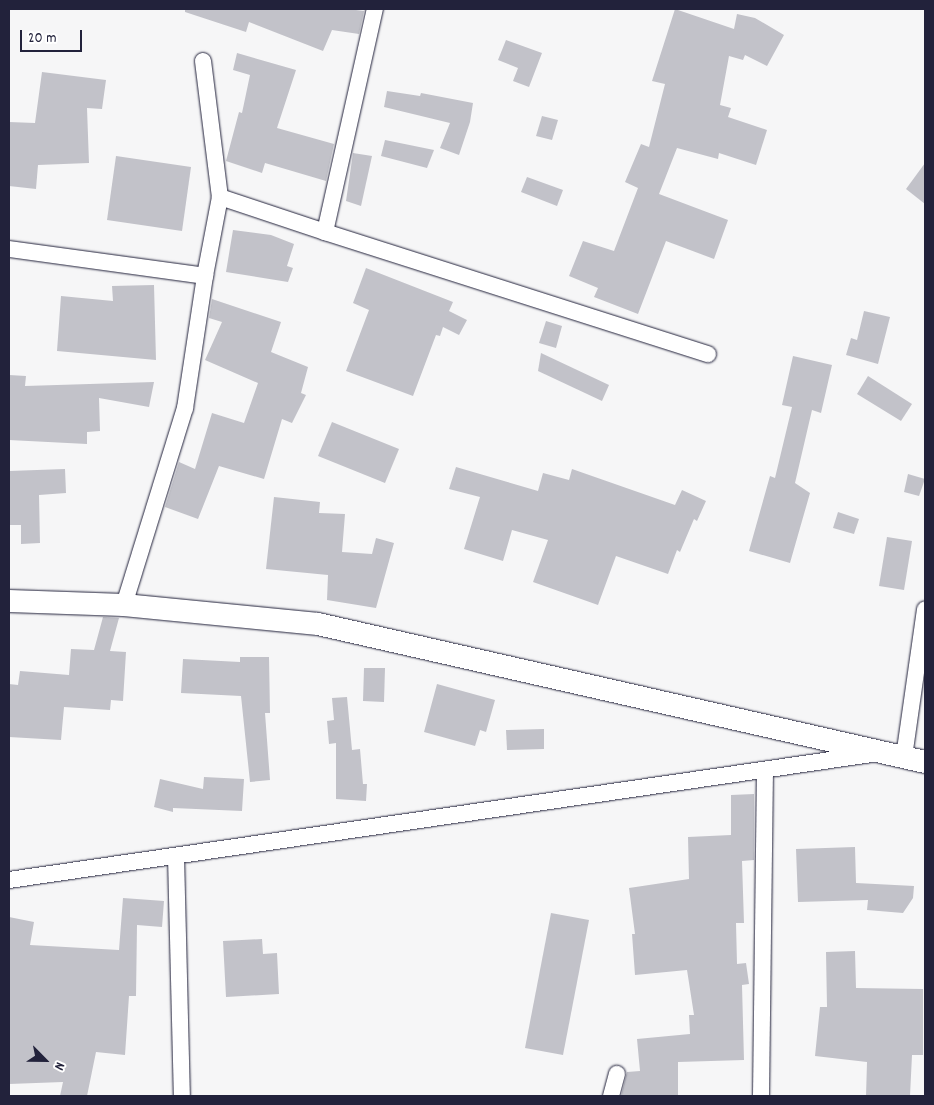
<!DOCTYPE html>
<html>
<head>
<meta charset="utf-8">
<style>
	body { margin:0 }
	#map { position:relative; width:934px; height:1105px; overflow:hidden; background:#f6f6f7; font-family:Dekko,sans-serif }
	div>[style] { position:absolute }
	.building>* { inset:0; background:#c2c2c9 }
	.roads { filter:drop-shadow(0 0 1px #22223b) drop-shadow(0 0 1px #22223b) }
	.street>* { height:16px; margin:-8px; padding:0 8px; transform-origin:8px; border-radius:8px; background:#fff }
	.secondary>* { height:22px; margin:-11px; padding:0 11px; transform-origin:11px; border-radius:11px; background:#fff }
	span { translate:-50% -50%; white-space:nowrap; text-align:center; line-height:1.15; -webkit-text-stroke:4px #fff; paint-order:stroke }
	.frame { position:absolute; inset:0; border:10px solid #22223b; pointer-events:none }
	.north { position:absolute; left:20px; top:1035px; width:50px; height:50px; -webkit-text-stroke:4px #fff; paint-order:stroke; rotate:113deg; font-size:14px; font-weight:700; line-height:20px; text-align:center; color:#22223b }
	.north::after { content:''; display:block; margin:auto; width:18px; height:22px; background:#22223b; clip-path:polygon(50% 0,100% 100%,50% 72%,0 100%) }
	.scale { position:absolute; left:20px; top:30px; width:62px; height:22px; box-sizing:border-box; border:2px solid #22223b; border-top:0; padding-left:6px; font-size:15px; line-height:18px; white-space:nowrap; color:#22223b; -webkit-text-stroke:4px #fff; paint-order:stroke }
</style>
</head>
<body>
<div id="map">
	<div class="building">
		<div style="clip-path:polygon(185px 9px,348px 9px,364px 11px,359px 34px,332px 30px,323px 51px,249px 22px,246px 32px,185px 12px)"></div>
		<div style="clip-path:polygon(675px 9px,734px 29px,737px 14px,755px 18px,784px 35px,767px 66px,745px 55px,743px 60px,729px 56px,720px 105px,731px 108px,728px 117px,767px 130px,756px 165px,719px 153px,718px 159px,677px 148px,659px 194px,728px 220px,714px 259px,666px 241px,638px 314px,594px 297px,598px 288px,569px 276px,583px 241px,614px 251px,638px 188px,625px 182px,641px 144px,649px 147px,665px 84px,652px 81px)"></div>
		<div style="clip-path:polygon(506px 40px,542px 53px,529px 87px,513px 81px,518px 68px,498px 60px)"></div>
		<div style="clip-path:polygon(237px 53px,296px 70px,277px 128px,334px 144px,326px 181px,265px 163px,262px 173px,226px 161px,239px 112px,242px 113px,250px 75px,233px 70px)"></div>
		<div style="clip-path:polygon(42px 72px,106px 80px,102px 109px,87px 108px,89px 163px,38px 165px,36px 189px,9px 186px,9px 122px,35px 123px)"></div>
		<div style="clip-path:polygon(387px 91px,420px 96px,421px 93px,473px 103px,470px 122px,459px 155px,440px 148px,450px 123px,384px 107px)"></div>
		<div style="clip-path:polygon(542px 116px,558px 120px,552px 140px,536px 136px)"></div>
		<div style="clip-path:polygon(385px 140px,434px 150px,427px 168px,381px 156px)"></div>
		<div style="clip-path:polygon(353px 153px,372px 156px,361px 206px,346px 201px)"></div>
		<div style="clip-path:polygon(116px 156px,191px 167px,182px 231px,107px 220px)"></div>
		<div style="clip-path:polygon(925px 163px,925px 204px,906px 189px)"></div>
		<div style="clip-path:polygon(527px 177px,563px 190px,557px 206px,521px 192px)"></div>
		<div style="clip-path:polygon(233px 230px,271px 235px,294px 244px,287px 266px,293px 268px,288px 282px,226px 272px)"></div>
		<div style="clip-path:polygon(366px 268px,453px 302px,449px 311px,467px 320px,459px 335px,443px 327px,440px 336px,436px 335px,413px 396px,346px 371px,369px 310px,353px 303px)"></div>
		<div style="clip-path:polygon(154px 285px,156px 360px,57px 351px,61px 296px,113px 301px,112px 286px)"></div>
		<div style="clip-path:polygon(212px 299px,281px 322px,271px 352px,308px 367px,301px 393px,306px 395px,292px 423px,282px 419px,264px 479px,219px 466px,198px 519px,165px 507px,179px 462px,195px 469px,212px 413px,244px 423px,258px 383px,205px 360px,222px 322px,209px 318px)"></div>
		<div style="clip-path:polygon(864px 311px,890px 317px,878px 364px,846px 355px,851px 338px,857px 340px)"></div>
		<div style="clip-path:polygon(546px 321px,562px 326px,556px 348px,539px 343px)"></div>
		<div style="clip-path:polygon(541px 353px,609px 385px,602px 401px,538px 371px)"></div>
		<div style="clip-path:polygon(793px 356px,832px 365px,821px 413px,812px 410px,795px 483px,810px 493px,790px 563px,749px 551px,770px 476px,775px 478px,792px 407px,782px 405px)"></div>
		<div style="clip-path:polygon(9px 375px,26px 376px,25px 386px,154px 382px,149px 407px,99px 398px,100px 431px,87px 432px,87px 444px,9px 440px)"></div>
		<div style="clip-path:polygon(868px 376px,912px 404px,901px 421px,857px 394px)"></div>
		<div style="clip-path:polygon(332px 422px,399px 449px,385px 483px,318px 456px)"></div>
		<div style="clip-path:polygon(456px 467px,538px 491px,543px 473px,569px 480px,572px 469px,675px 505px,682px 490px,706px 501px,697px 521px,694px 519px,680px 552px,677px 550px,668px 574px,616px 556px,598px 605px,533px 582px,548px 540px,512px 530px,503px 561px,464px 549px,480px 497px,449px 489px)"></div>
		<div style="clip-path:polygon(65px 469px,66px 493px,39px 495px,40px 543px,21px 544px,21px 525px,9px 525px,9px 471px)"></div>
		<div style="clip-path:polygon(908px 474px,925px 479px,919px 496px,904px 492px)"></div>
		<div style="clip-path:polygon(274px 497px,320px 502px,319px 513px,345px 514px,342px 552px,372px 554px,376px 538px,394px 543px,376px 608px,327px 600px,328px 575px,266px 569px)"></div>
		<div style="clip-path:polygon(838px 512px,859px 519px,854px 534px,833px 528px)"></div>
		<div style="clip-path:polygon(887px 537px,912px 541px,904px 590px,879px 586px)"></div>
		<div style="clip-path:polygon(103px 617px,119px 618px,110px 651px,126px 652px,123px 701px,111px 700px,110px 710px,64px 707px,61px 740px,9px 737px,9px 684px,18px 685px,20px 671px,69px 675px,71px 649px,94px 650px)"></div>
		<div style="clip-path:polygon(240px 657px,269px 657px,270px 713px,265px 713px,270px 780px,250px 782px,241px 696px,181px 693px,183px 659px,240px 662px)"></div>
		<div style="clip-path:polygon(364px 668px,385px 668px,384px 702px,363px 701px)"></div>
		<div style="clip-path:polygon(437px 684px,495px 700px,486px 732px,480px 730px,475px 746px,424px 732px)"></div>
		<div style="clip-path:polygon(347px 697px,352px 750px,360px 749px,363px 784px,367px 784px,366px 801px,336px 799px,336px 743px,329px 744px,327px 721px,334px 720px,332px 698px)"></div>
		<div style="clip-path:polygon(544px 729px,544px 749px,507px 750px,506px 730px)"></div>
		<div style="clip-path:polygon(204px 777px,244px 779px,242px 811px,173px 808px,173px 812px,154px 807px,160px 779px,203px 789px)"></div>
		<div style="clip-path:polygon(754px 794px,754px 860px,742px 861px,744px 923px,736px 923px,737px 964px,746px 963px,749px 984px,742px 985px,744px 1060px,678px 1062px,678px 1096px,621px 1096px,627px 1072px,640px 1071px,637px 1039px,690px 1034px,689px 1015px,694px 1015px,687px 970px,635px 975px,632px 934px,635px 934px,629px 888px,689px 879px,688px 837px,731px 835px,731px 795px)"></div>
		<div style="clip-path:polygon(855px 847px,856px 883px,914px 886px,913px 898px,903px 913px,867px 910px,868px 900px,798px 902px,796px 849px)"></div>
		<div style="clip-path:polygon(123px 898px,164px 901px,162px 927px,137px 925px,136px 996px,129px 996px,125px 1055px,96px 1052px,87px 1096px,60px 1096px,63px 1082px,9px 1084px,9px 917px,34px 922px,30px 945px,119px 950px)"></div>
		<div style="clip-path:polygon(551px 913px,589px 920px,563px 1055px,525px 1048px)"></div>
		<div style="clip-path:polygon(262px 939px,263px 954px,277px 953px,279px 994px,226px 997px,223px 941px)"></div>
		<div style="clip-path:polygon(855px 951px,856px 988px,923px 989px,923px 1055px,912px 1055px,910px 1096px,866px 1096px,867px 1062px,815px 1056px,820px 1007px,827px 1007px,826px 952px)"></div>
	</div>
	<div class="roads">
		<div class="street">
			<div style="left:203px;top:61px;width:137px;rotate:82.9deg"></div>
			<div style="left:220px;top:197px;width:80px;rotate:100.8deg"></div>
			<div style="left:220px;top:197px;width:111px;rotate:18.4deg"></div>
			<div style="left:325px;top:232px;width:229px;rotate:-77.4deg"></div>
			<div style="left:325px;top:232px;width:402px;rotate:17.7deg"></div>
			<div style="left:9px;top:249px;width:198px;rotate:7.8deg"></div>
			<div style="left:205px;top:276px;width:134px;rotate:98.6deg"></div>
			<div style="left:185px;top:408px;width:206px;rotate:107.2deg"></div>
			<div style="left:904px;top:757px;width:149px;rotate:-81.9deg"></div>
			<div style="left:176px;top:856px;width:240px;rotate:88.6deg"></div>
			<div style="left:9px;top:880px;width:872px;rotate:-8.31deg"></div>
			<div style="left:611px;top:1096px;width:23px;rotate:-75deg"></div>
			<div style="left:761px;top:1096px;width:326px;rotate:-89.3deg"></div>
		</div>
		<div class="secondary">
			<div style="left:9px;top:601px;width:115px;rotate:2deg"></div>
			<div style="left:124px;top:605px;width:195px;rotate:5.6deg"></div>
			<div style="left:318px;top:624px;width:622px;rotate:12.81deg"></div>
		</div>
	</div>
	<div class="frame"></div>
	<div class="north">N</div>
	<div class="scale">20 m</div>
</div>
</body>
</html>
